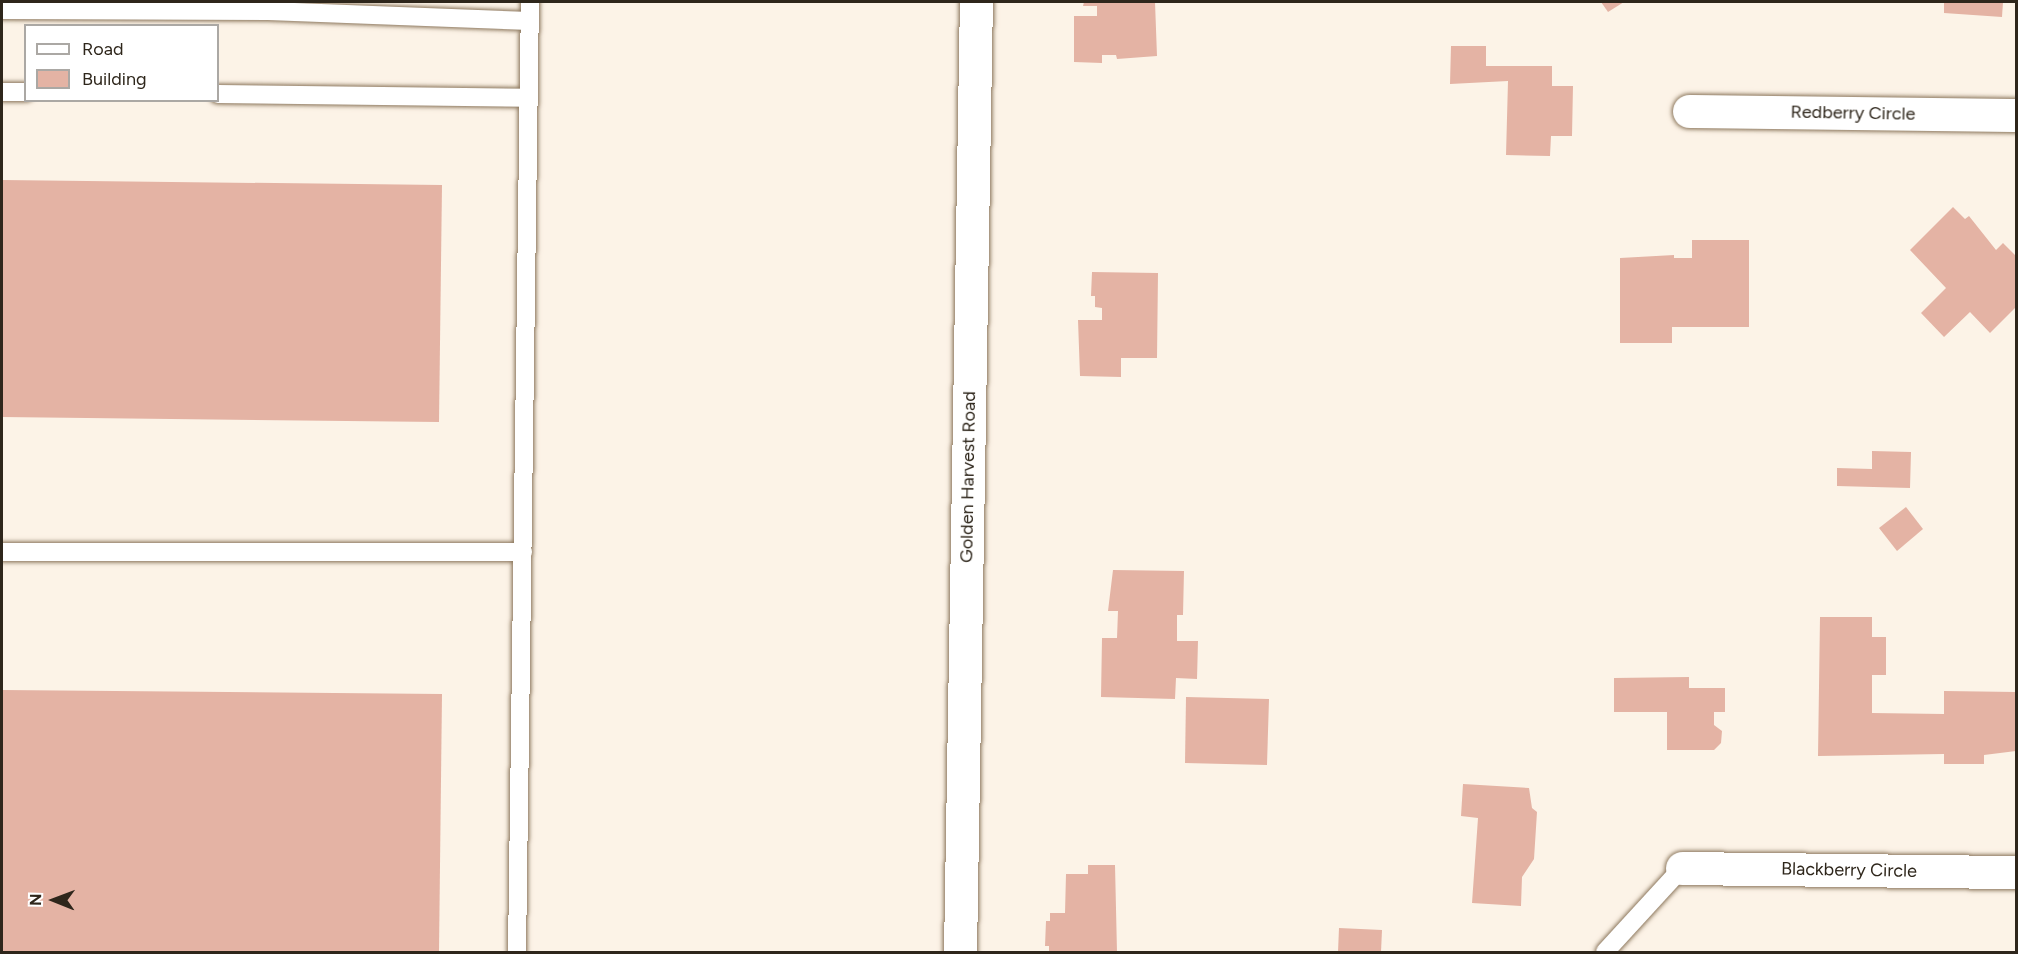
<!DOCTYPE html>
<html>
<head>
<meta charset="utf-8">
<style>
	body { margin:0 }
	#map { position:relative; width:2018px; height:954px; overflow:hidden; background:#fcf3e7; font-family:Figtree,sans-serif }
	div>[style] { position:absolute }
	.building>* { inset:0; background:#e4b3a4 }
	.roads { filter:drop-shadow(0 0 2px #8d785e) drop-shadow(0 0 2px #8d785e) }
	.service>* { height:18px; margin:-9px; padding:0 9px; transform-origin:9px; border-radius:9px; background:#fff }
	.minor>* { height:33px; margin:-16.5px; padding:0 16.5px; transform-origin:16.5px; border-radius:16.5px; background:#fff }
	span { translate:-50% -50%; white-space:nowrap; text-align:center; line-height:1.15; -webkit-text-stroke:4.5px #fff; paint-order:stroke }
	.street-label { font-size:18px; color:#2e261b }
	.frame { position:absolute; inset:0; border:3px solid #2e261b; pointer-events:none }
	.legend { position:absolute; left:24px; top:24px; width:195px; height:78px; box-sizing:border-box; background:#fff; border:2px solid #aba8a4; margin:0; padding:8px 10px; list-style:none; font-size:18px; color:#2e261b }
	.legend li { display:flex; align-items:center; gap:12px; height:30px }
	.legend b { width:30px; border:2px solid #aba8a4 }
	.north { position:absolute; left:24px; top:870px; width:60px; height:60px; -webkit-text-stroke:4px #fff; paint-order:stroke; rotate:271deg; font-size:16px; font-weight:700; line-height:24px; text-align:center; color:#2e261b }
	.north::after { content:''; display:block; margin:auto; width:21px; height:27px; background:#2e261b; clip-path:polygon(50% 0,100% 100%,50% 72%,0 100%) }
</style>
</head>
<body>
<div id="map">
	<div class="building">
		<div style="clip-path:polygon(1084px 2px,1155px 2px,1157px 56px,1117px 59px,1116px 55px,1102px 55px,1102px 63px,1074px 62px,1074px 16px,1097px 16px,1097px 6px,1083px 6px)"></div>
		<div style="clip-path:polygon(1601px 2px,1624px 2px,1608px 12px)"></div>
		<div style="clip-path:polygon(1944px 2px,2003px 2px,2002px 17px,1944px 13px)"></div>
		<div style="clip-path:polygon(1451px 46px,1486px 46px,1486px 66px,1552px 66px,1552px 86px,1573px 86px,1572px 136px,1551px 136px,1550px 156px,1506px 155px,1508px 81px,1450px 84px)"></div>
		<div style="clip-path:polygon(2px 180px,442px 185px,439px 422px,2px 417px)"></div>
		<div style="clip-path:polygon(1953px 207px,1965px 219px,1969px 216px,1996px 250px,2003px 243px,2016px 256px,2016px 307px,1990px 333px,1970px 312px,1944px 337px,1921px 313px,1946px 288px,1910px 250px)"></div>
		<div style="clip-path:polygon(1692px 240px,1749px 240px,1749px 327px,1672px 327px,1672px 343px,1620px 343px,1620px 258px,1674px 255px,1674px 258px,1692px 258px)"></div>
		<div style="clip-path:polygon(1092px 272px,1158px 273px,1157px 358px,1121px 358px,1121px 377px,1080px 376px,1078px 320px,1102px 320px,1102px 308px,1095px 307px,1095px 296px,1091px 296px)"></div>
		<div style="clip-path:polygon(1872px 451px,1911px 452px,1910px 488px,1837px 486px,1837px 468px,1872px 469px)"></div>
		<div style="clip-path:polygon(1906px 507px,1923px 529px,1897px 551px,1879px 528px)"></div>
		<div style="clip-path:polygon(1113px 570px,1184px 571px,1183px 615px,1177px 615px,1177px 641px,1198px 641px,1197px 679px,1176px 678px,1175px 699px,1101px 697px,1102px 638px,1117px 638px,1118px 611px,1108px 611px)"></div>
		<div style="clip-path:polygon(1820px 617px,1872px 617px,1872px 637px,1886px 637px,1886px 675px,1872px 675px,1872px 713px,1944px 714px,1944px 691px,2016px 692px,2016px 751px,1984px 755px,1984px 764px,1944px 764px,1944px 754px,1818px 756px)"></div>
		<div style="clip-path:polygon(1689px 677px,1689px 688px,1725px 688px,1725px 712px,1714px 712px,1714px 725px,1722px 731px,1721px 743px,1714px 750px,1667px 750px,1667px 712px,1614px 712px,1614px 678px)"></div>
		<div style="clip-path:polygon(2px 690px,442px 694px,439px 952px,2px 952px)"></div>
		<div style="clip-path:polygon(1186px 697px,1269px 699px,1267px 765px,1185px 763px)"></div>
		<div style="clip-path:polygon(1463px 784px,1529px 788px,1532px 808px,1537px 812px,1534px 859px,1522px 877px,1521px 906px,1472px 903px,1478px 818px,1461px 816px)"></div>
		<div style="clip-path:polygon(1088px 865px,1115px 865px,1117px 952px,1049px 952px,1049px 946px,1045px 946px,1046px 921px,1050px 921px,1050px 913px,1065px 913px,1066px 874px,1088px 874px)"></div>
		<div style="clip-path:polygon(1339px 928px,1382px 930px,1381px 952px,1338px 952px)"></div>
	</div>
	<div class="roads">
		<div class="service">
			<div style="left:2px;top:10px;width:266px;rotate:0.2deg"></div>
			<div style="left:268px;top:11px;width:262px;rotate:2.2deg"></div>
			<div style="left:2px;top:92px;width:24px"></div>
			<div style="left:218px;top:94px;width:311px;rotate:0.7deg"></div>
			<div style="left:2px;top:552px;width:521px"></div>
			<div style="left:517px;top:952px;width:950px;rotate:-89.22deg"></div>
			<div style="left:1605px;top:952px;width:114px;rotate:-47.5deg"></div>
		</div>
		<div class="minor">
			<div style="left:1689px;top:111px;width:327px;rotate:0.7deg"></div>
			<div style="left:1682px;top:868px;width:334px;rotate:0.7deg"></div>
			<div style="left:960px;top:952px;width:950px;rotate:-89.04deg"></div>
		</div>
	</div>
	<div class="street-label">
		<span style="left:1853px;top:113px;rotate:1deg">Redberry Circle</span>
		<span style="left:968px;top:477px;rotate:-89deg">Golden Harvest Road</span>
		<span style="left:1849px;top:870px;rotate:1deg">Blackberry Circle</span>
	</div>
	<div class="frame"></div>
	<ul class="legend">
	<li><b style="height:8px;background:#fff"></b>Road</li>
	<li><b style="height:16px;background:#e4b3a4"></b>Building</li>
	</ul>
	<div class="north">N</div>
</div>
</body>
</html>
